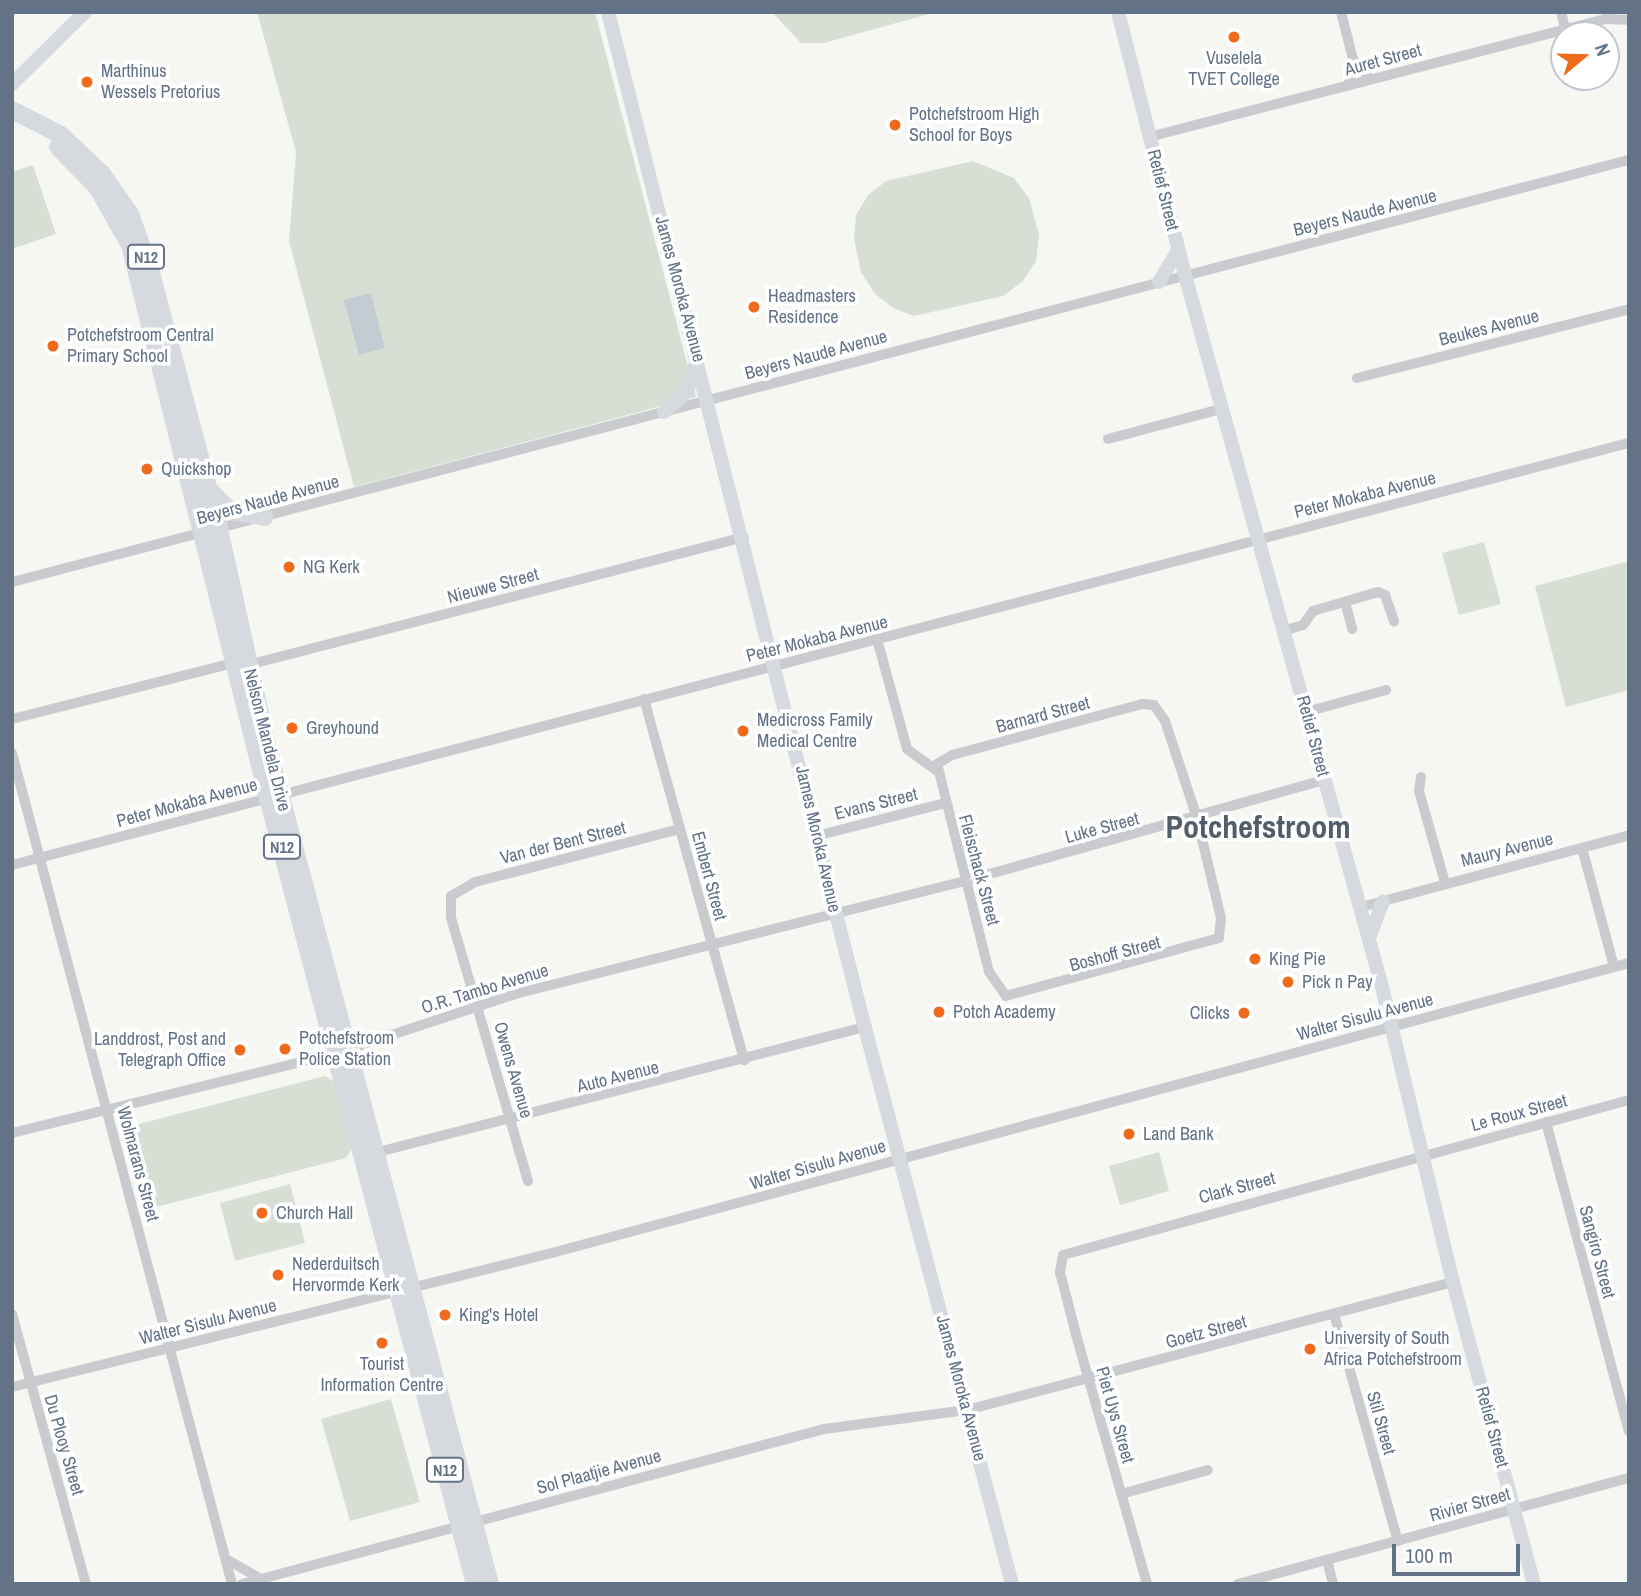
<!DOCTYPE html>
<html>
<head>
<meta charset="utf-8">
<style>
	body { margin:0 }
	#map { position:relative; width:1641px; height:1596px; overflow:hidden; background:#f6f7f3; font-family:"Archivo Narrow",sans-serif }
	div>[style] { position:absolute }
	.green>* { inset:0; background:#d7dfd4 }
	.water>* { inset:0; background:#c4ccd3 }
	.street>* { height:10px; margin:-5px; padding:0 5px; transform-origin:5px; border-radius:5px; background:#c9cbcf }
	.secondary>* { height:14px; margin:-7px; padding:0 7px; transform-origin:7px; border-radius:7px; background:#d6dadf }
	.highway>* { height:18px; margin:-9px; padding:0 9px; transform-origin:9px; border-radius:9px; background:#d6dadf }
	.dots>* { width:19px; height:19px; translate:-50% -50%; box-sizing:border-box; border:4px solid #fff; border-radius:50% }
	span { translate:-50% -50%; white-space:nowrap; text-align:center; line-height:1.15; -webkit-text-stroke:7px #fff; paint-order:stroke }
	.shield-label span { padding:2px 5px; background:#fff; border:2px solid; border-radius:5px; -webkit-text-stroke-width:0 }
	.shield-label { font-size:16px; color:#637287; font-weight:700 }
	.poi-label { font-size:18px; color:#637287 }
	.left { translate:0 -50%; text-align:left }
	.right { translate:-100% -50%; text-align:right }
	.street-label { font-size:18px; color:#637287 }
	.town-label { font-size:32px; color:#525d6b; font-weight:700 }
	.frame { position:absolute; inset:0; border:14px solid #637287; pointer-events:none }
	.north { position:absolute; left:1550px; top:21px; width:70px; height:70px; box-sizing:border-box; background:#fff; border:2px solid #c1c7cf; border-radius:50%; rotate:71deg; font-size:19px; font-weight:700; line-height:28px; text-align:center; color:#637287 }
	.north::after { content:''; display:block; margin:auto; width:24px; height:32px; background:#f1691a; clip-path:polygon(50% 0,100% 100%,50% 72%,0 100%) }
	.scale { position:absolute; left:1392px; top:1544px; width:128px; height:32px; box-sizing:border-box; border:4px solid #637287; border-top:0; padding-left:9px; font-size:21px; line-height:24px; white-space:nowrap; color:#637287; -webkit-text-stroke:5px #fff; paint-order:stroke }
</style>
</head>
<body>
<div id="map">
	<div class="green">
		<div style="clip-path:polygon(257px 12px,595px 12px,696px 397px,354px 487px,289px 241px,296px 152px)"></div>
		<div style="clip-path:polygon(772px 12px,936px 12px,824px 43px,801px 43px)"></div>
		<div style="clip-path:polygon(973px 161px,1014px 178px,1029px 198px,1039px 235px,1036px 261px,1023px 281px,1003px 296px,914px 316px,893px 308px,875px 294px,861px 272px,854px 239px,856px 215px,868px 195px,886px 181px)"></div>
		<div style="clip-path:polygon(33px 165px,56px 234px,12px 249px,12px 172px)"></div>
		<div style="clip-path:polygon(1484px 542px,1501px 604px,1459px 615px,1442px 553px)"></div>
		<div style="clip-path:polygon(1629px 561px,1629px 690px,1566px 707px,1535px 586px)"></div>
		<div style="clip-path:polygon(325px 1076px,336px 1083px,353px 1147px,346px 1158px,152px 1208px,131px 1126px)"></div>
		<div style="clip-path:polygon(1159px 1152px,1169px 1191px,1120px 1205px,1109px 1166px)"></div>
		<div style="clip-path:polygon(290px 1184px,305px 1243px,235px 1261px,220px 1203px)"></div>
		<div style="clip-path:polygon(391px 1399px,420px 1502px,350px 1521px,321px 1419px)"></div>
	</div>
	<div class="water">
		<div style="clip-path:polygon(371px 293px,385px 348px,359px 355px,344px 300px)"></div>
	</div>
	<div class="street">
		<div style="left:1341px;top:12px;width:49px;rotate:75.7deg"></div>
		<div style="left:1353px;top:59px;width:27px;rotate:100deg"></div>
		<div style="left:1561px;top:12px;width:16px;rotate:76deg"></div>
		<div style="left:1353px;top:59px;width:26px;rotate:50deg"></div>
		<div style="left:1149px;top:137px;width:471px;rotate:-14.5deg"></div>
		<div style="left:1605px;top:19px;width:24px;rotate:2deg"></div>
		<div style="left:1357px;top:378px;width:281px;rotate:-14.2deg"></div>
		<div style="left:1108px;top:439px;width:117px;rotate:-14.9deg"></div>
		<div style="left:12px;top:582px;width:1671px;rotate:-14.63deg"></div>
		<div style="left:1345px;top:602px;width:28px;rotate:75deg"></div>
		<div style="left:1284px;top:631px;width:20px;rotate:-18deg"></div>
		<div style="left:1303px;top:625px;width:17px;rotate:-54deg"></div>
		<div style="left:1313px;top:611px;width:68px;rotate:-16.3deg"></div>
		<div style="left:1378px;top:592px;width:8px;rotate:23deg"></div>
		<div style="left:1385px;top:595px;width:28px;rotate:71deg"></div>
		<div style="left:877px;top:639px;width:114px;rotate:74.7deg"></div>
		<div style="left:907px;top:749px;width:36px;rotate:36deg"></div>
		<div style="left:248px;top:665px;width:512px;rotate:-14.47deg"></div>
		<div style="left:644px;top:699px;width:375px;rotate:74.5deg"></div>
		<div style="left:1142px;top:704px;width:12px;rotate:5deg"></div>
		<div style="left:1154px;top:705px;width:19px;rotate:55deg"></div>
		<div style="left:1165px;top:721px;width:102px;rotate:71.7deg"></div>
		<div style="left:1197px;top:818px;width:103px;rotate:76.5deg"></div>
		<div style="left:1221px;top:918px;width:20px;rotate:96deg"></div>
		<div style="left:1219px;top:938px;width:221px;rotate:164.8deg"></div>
		<div style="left:1006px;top:996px;width:29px;rotate:-125deg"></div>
		<div style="left:989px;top:972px;width:214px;rotate:-104deg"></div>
		<div style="left:937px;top:764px;width:17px;rotate:-31deg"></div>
		<div style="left:952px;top:755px;width:197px;rotate:-15deg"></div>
		<div style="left:1306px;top:712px;width:83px;rotate:-15.4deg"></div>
		<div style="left:12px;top:719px;width:229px;rotate:-14.2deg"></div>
		<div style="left:12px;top:753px;width:860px;rotate:75.17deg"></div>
		<div style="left:1421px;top:777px;width:14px;rotate:98deg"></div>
		<div style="left:1419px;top:791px;width:96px;rotate:74.2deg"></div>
		<div style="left:816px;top:836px;width:133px;rotate:-14.3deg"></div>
		<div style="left:1582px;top:848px;width:123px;rotate:74.9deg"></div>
		<div style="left:12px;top:865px;width:1671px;rotate:-14.63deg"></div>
		<div style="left:1361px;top:907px;width:278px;rotate:-15deg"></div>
		<div style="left:1546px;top:1122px;width:320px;rotate:75deg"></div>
		<div style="left:12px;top:1133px;width:335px;rotate:-13.8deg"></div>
		<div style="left:337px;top:1053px;width:188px;rotate:-18.3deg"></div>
		<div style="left:515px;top:994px;width:467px;rotate:-14.1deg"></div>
		<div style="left:968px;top:880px;width:370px;rotate:-15.7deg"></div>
		<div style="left:378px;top:1152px;width:503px;rotate:-14.4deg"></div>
		<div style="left:528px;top:1181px;width:275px;rotate:-106.3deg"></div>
		<div style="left:451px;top:917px;width:21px;rotate:-90deg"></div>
		<div style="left:451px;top:896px;width:28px;rotate:-30deg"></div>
		<div style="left:475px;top:882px;width:212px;rotate:-14.5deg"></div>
		<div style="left:12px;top:1314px;width:280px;rotate:74.7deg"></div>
		<div style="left:1334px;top:1314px;width:236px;rotate:74.3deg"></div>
		<div style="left:12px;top:1387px;width:552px;rotate:-13.94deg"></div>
		<div style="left:548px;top:1254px;width:1119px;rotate:-15.07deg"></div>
		<div style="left:1121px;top:1494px;width:90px;rotate:-15.4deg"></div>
		<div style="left:228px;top:1560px;width:36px;rotate:30deg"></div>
		<div style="left:1327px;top:1560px;width:25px;rotate:76deg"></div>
		<div style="left:242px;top:1584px;width:602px;rotate:-14.91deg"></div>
		<div style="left:824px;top:1429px;width:144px;rotate:-7.6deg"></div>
		<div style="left:967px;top:1410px;width:503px;rotate:-14.76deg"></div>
		<div style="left:1147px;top:1584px;width:260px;rotate:-105.9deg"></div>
		<div style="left:1076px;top:1334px;width:64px;rotate:-104.5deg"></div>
		<div style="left:1060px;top:1272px;width:17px;rotate:-80deg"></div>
		<div style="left:1063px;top:1255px;width:583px;rotate:-15.32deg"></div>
		<div style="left:1238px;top:1584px;width:405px;rotate:-15.2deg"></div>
	</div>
	<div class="secondary">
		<div style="left:608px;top:12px;width:1024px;rotate:75.81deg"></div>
		<div style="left:859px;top:1005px;width:599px;rotate:75.2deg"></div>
		<div style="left:1118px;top:12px;width:271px;rotate:75.7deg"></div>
		<div style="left:1185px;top:275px;width:739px;rotate:74.53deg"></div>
		<div style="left:1382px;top:987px;width:303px;rotate:76.5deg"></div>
		<div style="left:1453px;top:1282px;width:313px;rotate:75deg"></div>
		<div style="left:12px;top:84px;width:103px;rotate:-44.6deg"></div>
		<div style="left:1159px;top:282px;width:37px;rotate:-59deg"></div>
		<div style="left:664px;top:412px;width:30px;rotate:-41deg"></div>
		<div style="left:687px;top:392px;width:34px;rotate:-73deg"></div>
		<div style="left:1370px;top:935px;width:36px;rotate:-69deg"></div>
	</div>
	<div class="highway">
		<div style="left:12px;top:110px;width:55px;rotate:27deg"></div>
		<div style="left:61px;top:135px;width:57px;rotate:43.6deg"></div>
		<div style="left:102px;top:174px;width:49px;rotate:55deg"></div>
		<div style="left:130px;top:214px;width:63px;rotate:70.4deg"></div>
		<div style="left:151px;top:273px;width:265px;rotate:75.1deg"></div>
		<div style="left:219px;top:529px;width:217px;rotate:77.5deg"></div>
		<div style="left:266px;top:741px;width:872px;rotate:75.12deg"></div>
		<div style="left:58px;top:147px;width:56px;rotate:45.7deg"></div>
		<div style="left:97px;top:187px;width:67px;rotate:60.4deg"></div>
		<div style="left:130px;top:245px;width:570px;rotate:75.99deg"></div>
		<div style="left:268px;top:798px;width:813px;rotate:75.25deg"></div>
		<div style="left:211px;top:492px;width:28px;rotate:44deg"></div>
		<div style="left:231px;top:511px;width:34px;rotate:10deg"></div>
	</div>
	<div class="dots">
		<div style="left:1234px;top:37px;background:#f1691a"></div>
		<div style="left:87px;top:82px;background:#f1691a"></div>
		<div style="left:895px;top:125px;background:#f1691a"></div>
		<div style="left:754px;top:307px;background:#f1691a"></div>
		<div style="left:53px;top:346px;background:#f1691a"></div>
		<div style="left:147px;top:469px;background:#f1691a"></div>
		<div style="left:289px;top:567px;background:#f1691a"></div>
		<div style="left:292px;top:728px;background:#f1691a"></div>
		<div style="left:743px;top:731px;background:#f1691a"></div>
		<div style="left:1255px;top:959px;background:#f1691a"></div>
		<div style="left:1288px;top:982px;background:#f1691a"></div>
		<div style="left:939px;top:1012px;background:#f1691a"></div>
		<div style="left:1244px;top:1013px;background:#f1691a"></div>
		<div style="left:285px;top:1049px;background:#f1691a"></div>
		<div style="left:240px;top:1050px;background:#f1691a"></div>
		<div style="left:1129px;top:1134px;background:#f1691a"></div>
		<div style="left:262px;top:1213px;background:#f1691a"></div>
		<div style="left:278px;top:1275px;background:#f1691a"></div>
		<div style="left:445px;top:1315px;background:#f1691a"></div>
		<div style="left:382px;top:1343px;background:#f1691a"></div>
		<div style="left:1310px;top:1349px;background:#f1691a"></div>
	</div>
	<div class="shield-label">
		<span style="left:146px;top:257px">N12</span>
		<span style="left:282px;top:847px">N12</span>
		<span style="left:445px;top:1470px">N12</span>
	</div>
	<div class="poi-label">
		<span style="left:1234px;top:69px">Vuselela<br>TVET College</span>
		<span class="left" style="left:101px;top:82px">Marthinus<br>Wessels Pretorius</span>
		<span class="left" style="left:909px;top:125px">Potchefstroom High<br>School for Boys</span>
		<span class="left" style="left:768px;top:307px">Headmasters<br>Residence</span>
		<span class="left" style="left:67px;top:346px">Potchefstroom Central<br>Primary School</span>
		<span class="left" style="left:161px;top:469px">Quickshop</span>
		<span class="left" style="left:303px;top:567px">NG Kerk</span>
		<span class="left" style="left:757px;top:731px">Medicross Family<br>Medical Centre</span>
		<span class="left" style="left:306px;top:728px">Greyhound</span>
		<span class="left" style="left:1269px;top:959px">King Pie</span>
		<span class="left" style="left:1302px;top:982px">Pick n Pay</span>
		<span class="left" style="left:953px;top:1012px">Potch Academy</span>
		<span class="right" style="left:1230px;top:1013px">Clicks</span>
		<span class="left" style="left:299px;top:1049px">Potchefstroom<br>Police Station</span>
		<span class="right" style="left:226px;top:1050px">Landdrost, Post and<br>Telegraph Office</span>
		<span class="left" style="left:1143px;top:1134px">Land Bank</span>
		<span class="left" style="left:276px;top:1213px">Church Hall</span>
		<span class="left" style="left:292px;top:1275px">Nederduitsch<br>Hervormde Kerk</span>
		<span class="left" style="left:459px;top:1315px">King's Hotel</span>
		<span class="left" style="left:1324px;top:1349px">University of South<br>Africa Potchefstroom</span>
		<span style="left:382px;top:1375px">Tourist<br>Information Centre</span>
	</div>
	<div class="street-label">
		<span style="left:1383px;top:60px;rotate:-15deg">Auret Street</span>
		<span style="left:1163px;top:190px;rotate:76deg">Retief Street</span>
		<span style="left:1365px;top:213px;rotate:-14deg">Beyers Naude Avenue</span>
		<span style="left:680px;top:289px;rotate:75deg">James Moroka Avenue</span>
		<span style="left:1489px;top:328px;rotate:-14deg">Beukes Avenue</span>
		<span style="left:816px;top:355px;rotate:-15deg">Beyers Naude Avenue</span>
		<span style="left:1365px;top:495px;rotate:-14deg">Peter Mokaba Avenue</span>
		<span style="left:268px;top:500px;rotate:-15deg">Beyers Naude Avenue</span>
		<span style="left:493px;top:586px;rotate:-15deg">Nieuwe Street</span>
		<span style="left:817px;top:639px;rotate:-14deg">Peter Mokaba Avenue</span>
		<span style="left:1043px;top:715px;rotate:-15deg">Barnard Street</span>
		<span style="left:1313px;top:736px;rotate:75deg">Retief Street</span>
		<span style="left:267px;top:740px;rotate:76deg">Nelson Mandela Drive</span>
		<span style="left:187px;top:803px;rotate:-15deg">Peter Mokaba Avenue</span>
		<span style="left:876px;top:804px;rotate:-14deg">Evans Street</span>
		<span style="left:1102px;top:828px;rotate:-15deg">Luke Street</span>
		<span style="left:818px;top:839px;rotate:77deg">James Moroka Avenue</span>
		<span style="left:563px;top:843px;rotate:-14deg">Van der Bent Street</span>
		<span style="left:1507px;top:850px;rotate:-14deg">Maury Avenue</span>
		<span style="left:979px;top:870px;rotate:75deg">Fleischack Street</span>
		<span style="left:709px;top:876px;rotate:75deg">Embert Street</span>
		<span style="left:1115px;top:954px;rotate:-15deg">Boshoff Street</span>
		<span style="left:485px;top:989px;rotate:-17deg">O.R. Tambo Avenue</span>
		<span style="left:1365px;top:1017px;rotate:-15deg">Walter Sisulu Avenue</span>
		<span style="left:513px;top:1070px;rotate:74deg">Owens Avenue</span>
		<span style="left:618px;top:1077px;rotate:-14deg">Auto Avenue</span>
		<span style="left:1519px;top:1113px;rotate:-15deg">Le Roux Street</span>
		<span style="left:138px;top:1164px;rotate:75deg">Wolmarans Street</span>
		<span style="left:818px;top:1165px;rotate:-16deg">Walter Sisulu Avenue</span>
		<span style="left:1237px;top:1188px;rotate:-15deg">Clark Street</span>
		<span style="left:1597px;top:1252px;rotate:75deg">Sangiro Street</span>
		<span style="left:208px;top:1322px;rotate:-14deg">Walter Sisulu Avenue</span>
		<span style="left:1206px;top:1332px;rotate:-15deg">Goetz Street</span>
		<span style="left:961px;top:1388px;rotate:75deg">James Moroka Avenue</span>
		<span style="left:1115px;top:1415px;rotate:74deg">Piet Uys Street</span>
		<span style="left:1381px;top:1423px;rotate:74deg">Stil Street</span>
		<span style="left:1492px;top:1427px;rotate:75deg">Retief Street</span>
		<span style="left:64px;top:1445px;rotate:74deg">Du Plooy Street</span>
		<span style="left:599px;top:1472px;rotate:-15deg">Sol Plaatjie Avenue</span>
		<span style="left:1470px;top:1505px;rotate:-16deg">Rivier Street</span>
	</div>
	<div class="town-label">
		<span style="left:1258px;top:827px">Potchefstroom</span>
	</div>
	<div class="frame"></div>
	<div class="north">N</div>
	<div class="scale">100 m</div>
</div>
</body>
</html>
